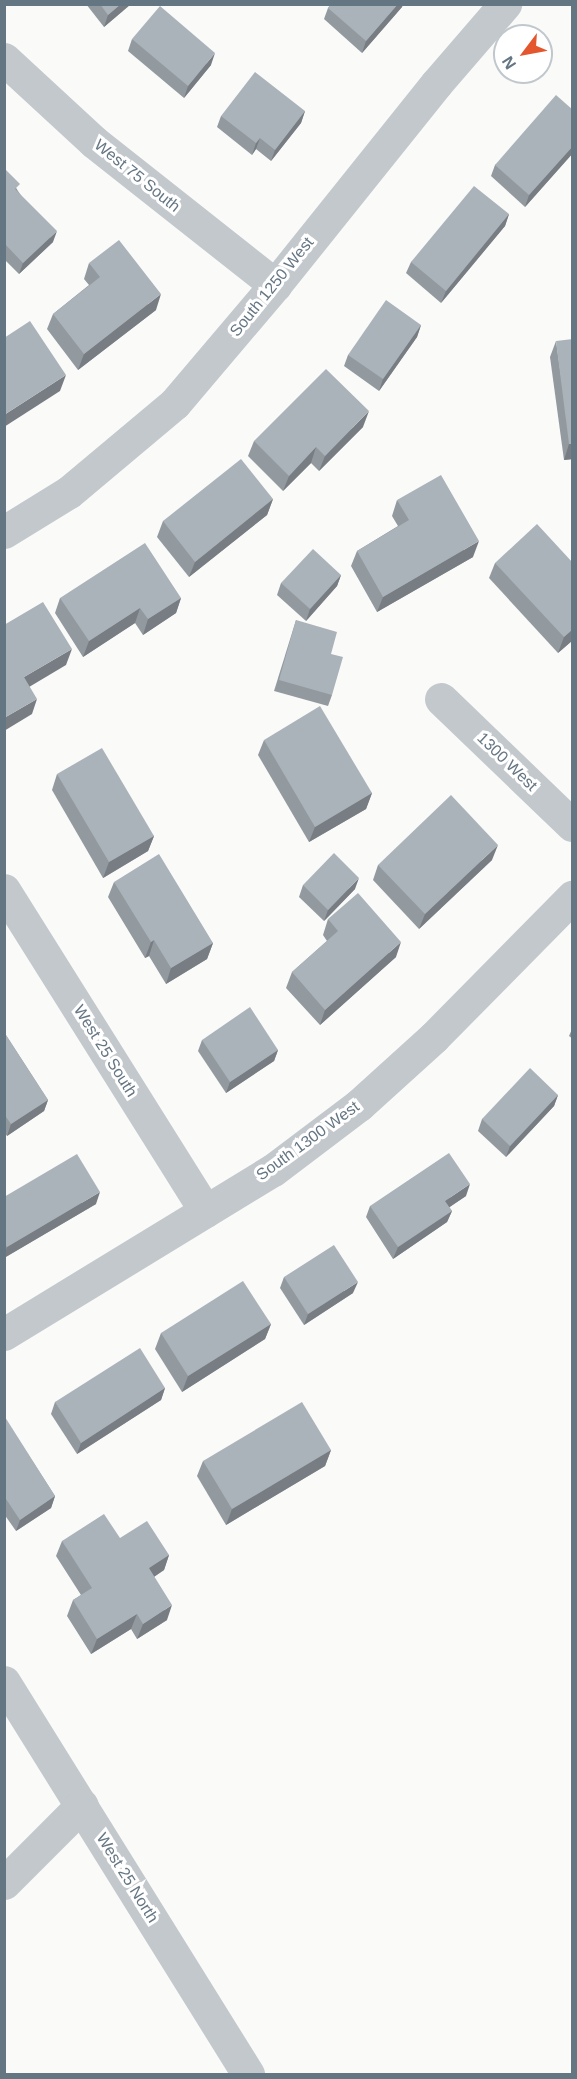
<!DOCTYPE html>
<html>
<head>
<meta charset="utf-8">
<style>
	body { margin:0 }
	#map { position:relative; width:577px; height:2079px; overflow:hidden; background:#fafaf8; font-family:Helvetica,sans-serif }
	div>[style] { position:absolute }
	.street>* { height:33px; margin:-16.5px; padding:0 16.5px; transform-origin:16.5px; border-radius:16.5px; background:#c3c8cc }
	.wall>* { inset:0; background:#929a9f }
	.shaded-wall>* { inset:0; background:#777d82 }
	.building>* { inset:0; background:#aab3b9 }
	span { translate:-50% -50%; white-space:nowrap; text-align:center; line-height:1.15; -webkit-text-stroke:6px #fff; paint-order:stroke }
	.street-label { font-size:16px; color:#657683 }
	.frame { position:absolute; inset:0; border:6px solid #657683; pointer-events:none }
	.north { position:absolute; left:493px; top:24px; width:60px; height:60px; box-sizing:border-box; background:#fff; border:2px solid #c1c8cd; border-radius:50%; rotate:238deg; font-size:16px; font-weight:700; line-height:24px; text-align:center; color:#657683 }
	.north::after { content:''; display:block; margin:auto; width:21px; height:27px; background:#e4572e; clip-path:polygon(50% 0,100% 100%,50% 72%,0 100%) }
</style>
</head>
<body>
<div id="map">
	<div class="street">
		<div style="left:4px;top:59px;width:122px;rotate:42.7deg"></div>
		<div style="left:94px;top:142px;width:231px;rotate:38.3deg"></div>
		<div style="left:4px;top:532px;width:76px;rotate:-31.6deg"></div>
		<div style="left:69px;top:492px;width:138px;rotate:-40deg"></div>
		<div style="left:175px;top:403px;width:155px;rotate:-49.7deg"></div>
		<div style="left:275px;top:285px;width:258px;rotate:-51.3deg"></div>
		<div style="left:436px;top:84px;width:106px;rotate:-49.2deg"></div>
		<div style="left:441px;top:699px;width:182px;rotate:43.9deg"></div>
		<div style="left:4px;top:890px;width:379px;rotate:57.9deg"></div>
		<div style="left:4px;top:1334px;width:315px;rotate:-31.4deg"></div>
		<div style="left:273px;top:1170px;width:108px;rotate:-37.1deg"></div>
		<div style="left:359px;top:1105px;width:101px;rotate:-42.2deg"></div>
		<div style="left:434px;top:1037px;width:197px;rotate:-45.4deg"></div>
		<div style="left:4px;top:1682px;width:462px;rotate:58.1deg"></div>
		<div style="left:4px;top:1883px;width:110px;rotate:-45deg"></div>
	</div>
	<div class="wall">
		<div style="clip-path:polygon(86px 4px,131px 4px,104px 27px)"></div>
		<div style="clip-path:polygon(331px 4px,403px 4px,402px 7px,362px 53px,324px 19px,328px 8px)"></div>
		<div style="clip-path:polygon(132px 39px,211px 65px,184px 98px,128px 51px)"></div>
		<div style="clip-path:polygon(573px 110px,573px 153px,525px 207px,491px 176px,495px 165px)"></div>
		<div style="clip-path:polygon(305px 111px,301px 123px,271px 161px,256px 149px,252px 155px,217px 127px,221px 116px)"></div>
		<div style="clip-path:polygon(4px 168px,18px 191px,53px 242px,19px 274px,4px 259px)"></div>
		<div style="clip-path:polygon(509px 214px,505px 226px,441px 303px,406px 273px,411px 262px)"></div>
		<div style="clip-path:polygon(89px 263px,156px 310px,78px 370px,47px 329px,53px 314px,89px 285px,84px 279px)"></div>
		<div style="clip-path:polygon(421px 325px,417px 337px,379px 391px,344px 366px,348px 355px)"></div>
		<div style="clip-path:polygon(556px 341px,573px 459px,564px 460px,550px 357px)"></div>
		<div style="clip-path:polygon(363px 427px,319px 471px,311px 463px,283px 491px,248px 456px,254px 441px)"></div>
		<div style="clip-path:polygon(273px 499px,267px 515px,189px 577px,157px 537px,163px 521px)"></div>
		<div style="clip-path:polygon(397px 500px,473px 557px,377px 612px,351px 566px,357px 551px,398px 526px,392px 516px)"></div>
		<div style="clip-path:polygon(495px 563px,573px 563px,573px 640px,558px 653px,489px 578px)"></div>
		<div style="clip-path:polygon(341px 575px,337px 586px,306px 621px,277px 595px,281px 583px)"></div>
		<div style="clip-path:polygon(60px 598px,181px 598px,176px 613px,143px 635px,135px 623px,83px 657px,55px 613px)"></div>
		<div style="clip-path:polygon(296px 620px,331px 654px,332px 695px,328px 706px,274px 691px)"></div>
		<div style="clip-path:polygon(264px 740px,372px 793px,366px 809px,309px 842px,258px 755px)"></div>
		<div style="clip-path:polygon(57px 774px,154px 836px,148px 851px,103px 878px,52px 790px)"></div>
		<div style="clip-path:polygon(492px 860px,419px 929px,373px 880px,378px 865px)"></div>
		<div style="clip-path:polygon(114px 882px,213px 943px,207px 959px,166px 984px,149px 956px,145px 958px,108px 897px)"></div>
		<div style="clip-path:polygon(303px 885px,355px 889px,324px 921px,299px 897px)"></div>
		<div style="clip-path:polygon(328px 919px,396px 957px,320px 1025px,286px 988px,292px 972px,327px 941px,323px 935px)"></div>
		<div style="clip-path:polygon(573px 1027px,573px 1039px,569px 1036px)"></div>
		<div style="clip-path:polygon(4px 1032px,48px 1100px,44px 1111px,7px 1136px,4px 1132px)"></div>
		<div style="clip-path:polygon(202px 1040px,278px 1050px,274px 1061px,226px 1093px,198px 1051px)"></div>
		<div style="clip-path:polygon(558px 1095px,554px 1106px,506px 1157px,478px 1131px,482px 1119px)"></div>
		<div style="clip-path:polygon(466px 1196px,449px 1207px,452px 1211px,447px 1222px,393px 1259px,366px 1217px,370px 1206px)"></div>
		<div style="clip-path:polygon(4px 1197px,96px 1204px,4px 1258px)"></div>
		<div style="clip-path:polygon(284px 1277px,353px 1293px,304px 1325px,280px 1288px)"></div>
		<div style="clip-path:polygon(271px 1324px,265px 1339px,182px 1392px,155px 1349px,161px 1333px)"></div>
		<div style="clip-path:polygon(165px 1388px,161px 1400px,77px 1454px,51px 1414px,55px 1402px)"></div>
		<div style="clip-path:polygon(4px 1417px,55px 1496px,51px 1508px,16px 1531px,4px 1514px)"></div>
		<div style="clip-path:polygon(331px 1450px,325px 1466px,226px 1525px,197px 1476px,203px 1461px)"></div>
		<div style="clip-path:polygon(120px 1538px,169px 1555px,164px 1570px,154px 1577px,167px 1620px,137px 1639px,131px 1629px,91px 1654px,67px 1616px,73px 1600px,81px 1595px,56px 1556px,62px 1541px)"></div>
	</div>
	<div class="shaded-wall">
		<div style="clip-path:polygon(121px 4px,131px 4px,104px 27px,108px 15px)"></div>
		<div style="clip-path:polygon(398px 4px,403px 4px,402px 7px,362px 53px,366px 41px)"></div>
		<div style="clip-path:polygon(215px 53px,211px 65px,184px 98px,188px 86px)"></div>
		<div style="clip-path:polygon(305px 111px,301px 123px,271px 161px,275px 150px)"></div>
		<div style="clip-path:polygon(260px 138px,256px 149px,252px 155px,256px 143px)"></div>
		<div style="clip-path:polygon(573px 146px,573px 153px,525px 207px,529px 195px)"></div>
		<div style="clip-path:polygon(509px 214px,505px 226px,441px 303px,446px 291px)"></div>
		<div style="clip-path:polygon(57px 231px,53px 242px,19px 274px,23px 263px)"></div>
		<div style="clip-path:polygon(161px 294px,156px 310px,78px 370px,84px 354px)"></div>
		<div style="clip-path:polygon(421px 325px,417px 337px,379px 391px,383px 379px)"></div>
		<div style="clip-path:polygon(66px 375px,60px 391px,4px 427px,4px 415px)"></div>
		<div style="clip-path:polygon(369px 411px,363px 427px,319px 471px,325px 456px)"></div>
		<div style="clip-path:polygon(569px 444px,573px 444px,573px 459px,564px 460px)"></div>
		<div style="clip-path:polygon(316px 447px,311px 463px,283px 491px,289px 476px)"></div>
		<div style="clip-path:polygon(273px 499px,267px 515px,189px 577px,195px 562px)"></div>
		<div style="clip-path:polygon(479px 541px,473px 557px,377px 612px,383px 597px)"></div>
		<div style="clip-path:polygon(341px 575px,337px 586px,306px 621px,310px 609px)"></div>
		<div style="clip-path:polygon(181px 598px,176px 613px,143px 635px,148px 619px)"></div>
		<div style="clip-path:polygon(140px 608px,135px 623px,83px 657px,89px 641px)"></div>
		<div style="clip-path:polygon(573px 629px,573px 640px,558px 653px,564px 637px)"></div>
		<div style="clip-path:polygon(72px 649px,66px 665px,19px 693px,24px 677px)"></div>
		<div style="clip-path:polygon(37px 699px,32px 714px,4px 731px,4px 718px)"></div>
		<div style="clip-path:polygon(372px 793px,366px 809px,309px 842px,315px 827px)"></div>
		<div style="clip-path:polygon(154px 836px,148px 851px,103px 878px,109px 862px)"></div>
		<div style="clip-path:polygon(498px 845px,492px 860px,419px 929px,425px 914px)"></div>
		<div style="clip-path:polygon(359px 878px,355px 889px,324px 921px,328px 910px)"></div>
		<div style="clip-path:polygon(154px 940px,149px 956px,145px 958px,151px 942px)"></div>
		<div style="clip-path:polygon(401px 942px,396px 957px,320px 1025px,325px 1010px)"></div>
		<div style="clip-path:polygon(213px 943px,207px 959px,166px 984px,171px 968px)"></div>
		<div style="clip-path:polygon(278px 1050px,274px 1061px,226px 1093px,230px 1082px)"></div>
		<div style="clip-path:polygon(558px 1095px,554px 1106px,506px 1157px,510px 1146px)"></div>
		<div style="clip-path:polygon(48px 1100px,44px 1111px,7px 1136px,11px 1124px)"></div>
		<div style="clip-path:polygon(470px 1184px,466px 1196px,441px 1213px,445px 1201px)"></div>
		<div style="clip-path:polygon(100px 1192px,96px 1204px,4px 1258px,4px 1255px,7px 1247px)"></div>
		<div style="clip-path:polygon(452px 1211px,447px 1222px,393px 1259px,398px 1247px)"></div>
		<div style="clip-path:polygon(358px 1282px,353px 1293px,304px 1325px,308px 1314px)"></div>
		<div style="clip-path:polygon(271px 1324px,265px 1339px,182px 1392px,188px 1376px)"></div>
		<div style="clip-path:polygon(165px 1388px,161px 1400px,77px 1454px,81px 1443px)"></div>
		<div style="clip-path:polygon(331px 1450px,325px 1466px,226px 1525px,232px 1509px)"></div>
		<div style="clip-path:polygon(55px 1496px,51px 1508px,16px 1531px,20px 1520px)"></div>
		<div style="clip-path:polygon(169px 1555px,164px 1570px,143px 1584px,149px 1568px)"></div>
		<div style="clip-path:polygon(172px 1605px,167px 1620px,137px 1639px,143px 1624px)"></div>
		<div style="clip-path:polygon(137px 1614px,131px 1629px,91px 1654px,97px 1639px)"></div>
	</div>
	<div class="building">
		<div style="clip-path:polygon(100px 4px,121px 4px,108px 15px)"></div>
		<div style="clip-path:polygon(331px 4px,398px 4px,366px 41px,328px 8px)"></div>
		<div style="clip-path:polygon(160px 6px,215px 53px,188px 86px,132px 39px)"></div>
		<div style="clip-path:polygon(255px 72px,305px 111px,275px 150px,260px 138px,256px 143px,221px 116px)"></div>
		<div style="clip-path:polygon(556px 95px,573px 110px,573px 146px,529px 195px,495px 165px)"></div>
		<div style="clip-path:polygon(4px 168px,20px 184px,15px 189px,57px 231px,23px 263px,4px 243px)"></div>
		<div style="clip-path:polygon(474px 186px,509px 214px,446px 291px,411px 262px)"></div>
		<div style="clip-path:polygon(119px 240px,161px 294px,84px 354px,53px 314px,100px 277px,89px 263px)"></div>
		<div style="clip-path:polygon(386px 300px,421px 325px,383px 379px,348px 355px)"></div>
		<div style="clip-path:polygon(30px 321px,66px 375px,4px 415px,4px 338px)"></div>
		<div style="clip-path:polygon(573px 339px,573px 444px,569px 444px,556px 341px)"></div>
		<div style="clip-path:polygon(326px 369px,369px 411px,325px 456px,316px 447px,289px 476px,254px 441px)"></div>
		<div style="clip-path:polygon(241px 459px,273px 499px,195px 562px,163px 521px)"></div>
		<div style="clip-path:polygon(441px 475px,479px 541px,383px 597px,357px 551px,409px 520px,397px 500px)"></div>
		<div style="clip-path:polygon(537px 524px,573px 563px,573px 629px,564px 637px,495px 563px)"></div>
		<div style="clip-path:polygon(145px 543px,181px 598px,148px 619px,140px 608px,89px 641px,60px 598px)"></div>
		<div style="clip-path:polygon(313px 549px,341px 575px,310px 609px,281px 583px)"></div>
		<div style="clip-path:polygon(43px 602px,72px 649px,24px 677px,37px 699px,4px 718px,4px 625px)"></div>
		<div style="clip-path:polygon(296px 620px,337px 632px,331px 654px,343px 657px,332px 695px,279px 680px)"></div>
		<div style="clip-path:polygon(320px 706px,372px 793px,315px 827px,264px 740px)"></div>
		<div style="clip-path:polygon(102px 748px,154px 836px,109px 862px,57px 774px)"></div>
		<div style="clip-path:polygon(451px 795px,498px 845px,425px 914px,378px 865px)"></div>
		<div style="clip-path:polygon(334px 853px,359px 878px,328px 910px,303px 885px)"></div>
		<div style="clip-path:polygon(159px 854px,213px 943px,171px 968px,154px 940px,151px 942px,114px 882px)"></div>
		<div style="clip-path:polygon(358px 893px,401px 942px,325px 1010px,292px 972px,338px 931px,328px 919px)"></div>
		<div style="clip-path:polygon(250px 1007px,278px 1050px,230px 1082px,202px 1040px)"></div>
		<div style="clip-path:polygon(4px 1032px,48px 1100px,11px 1124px,4px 1114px)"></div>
		<div style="clip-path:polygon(530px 1068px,558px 1095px,510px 1146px,482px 1119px)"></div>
		<div style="clip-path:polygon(449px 1153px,470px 1184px,445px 1201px,452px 1211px,398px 1247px,370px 1206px)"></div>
		<div style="clip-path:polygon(77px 1154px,100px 1192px,7px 1247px,4px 1243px,4px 1197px)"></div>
		<div style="clip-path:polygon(334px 1245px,358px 1282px,308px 1314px,284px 1277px)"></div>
		<div style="clip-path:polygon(243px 1281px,271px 1324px,188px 1376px,161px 1333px)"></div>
		<div style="clip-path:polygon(140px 1348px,165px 1388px,81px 1443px,55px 1402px)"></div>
		<div style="clip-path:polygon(302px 1402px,331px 1450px,232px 1509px,203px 1461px)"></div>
		<div style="clip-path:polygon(5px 1417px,55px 1496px,20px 1520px,4px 1496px)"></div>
		<div style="clip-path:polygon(104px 1514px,120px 1538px,147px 1521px,169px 1555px,149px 1568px,172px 1605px,143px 1624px,137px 1614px,97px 1639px,73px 1600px,92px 1588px,62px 1541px)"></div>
	</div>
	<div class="street-label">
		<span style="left:137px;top:176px;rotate:39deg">West 75 South</span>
		<span style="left:272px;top:287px;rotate:-51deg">South 1250 West</span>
		<span style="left:507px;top:762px;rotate:44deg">1300 West</span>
		<span style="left:105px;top:1051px;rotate:58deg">West 25 South</span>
		<span style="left:308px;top:1141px;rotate:-36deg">South 1300 West</span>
		<span style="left:127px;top:1878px;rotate:58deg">West 25 North</span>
	</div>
	<div class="frame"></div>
	<div class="north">N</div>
</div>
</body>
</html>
